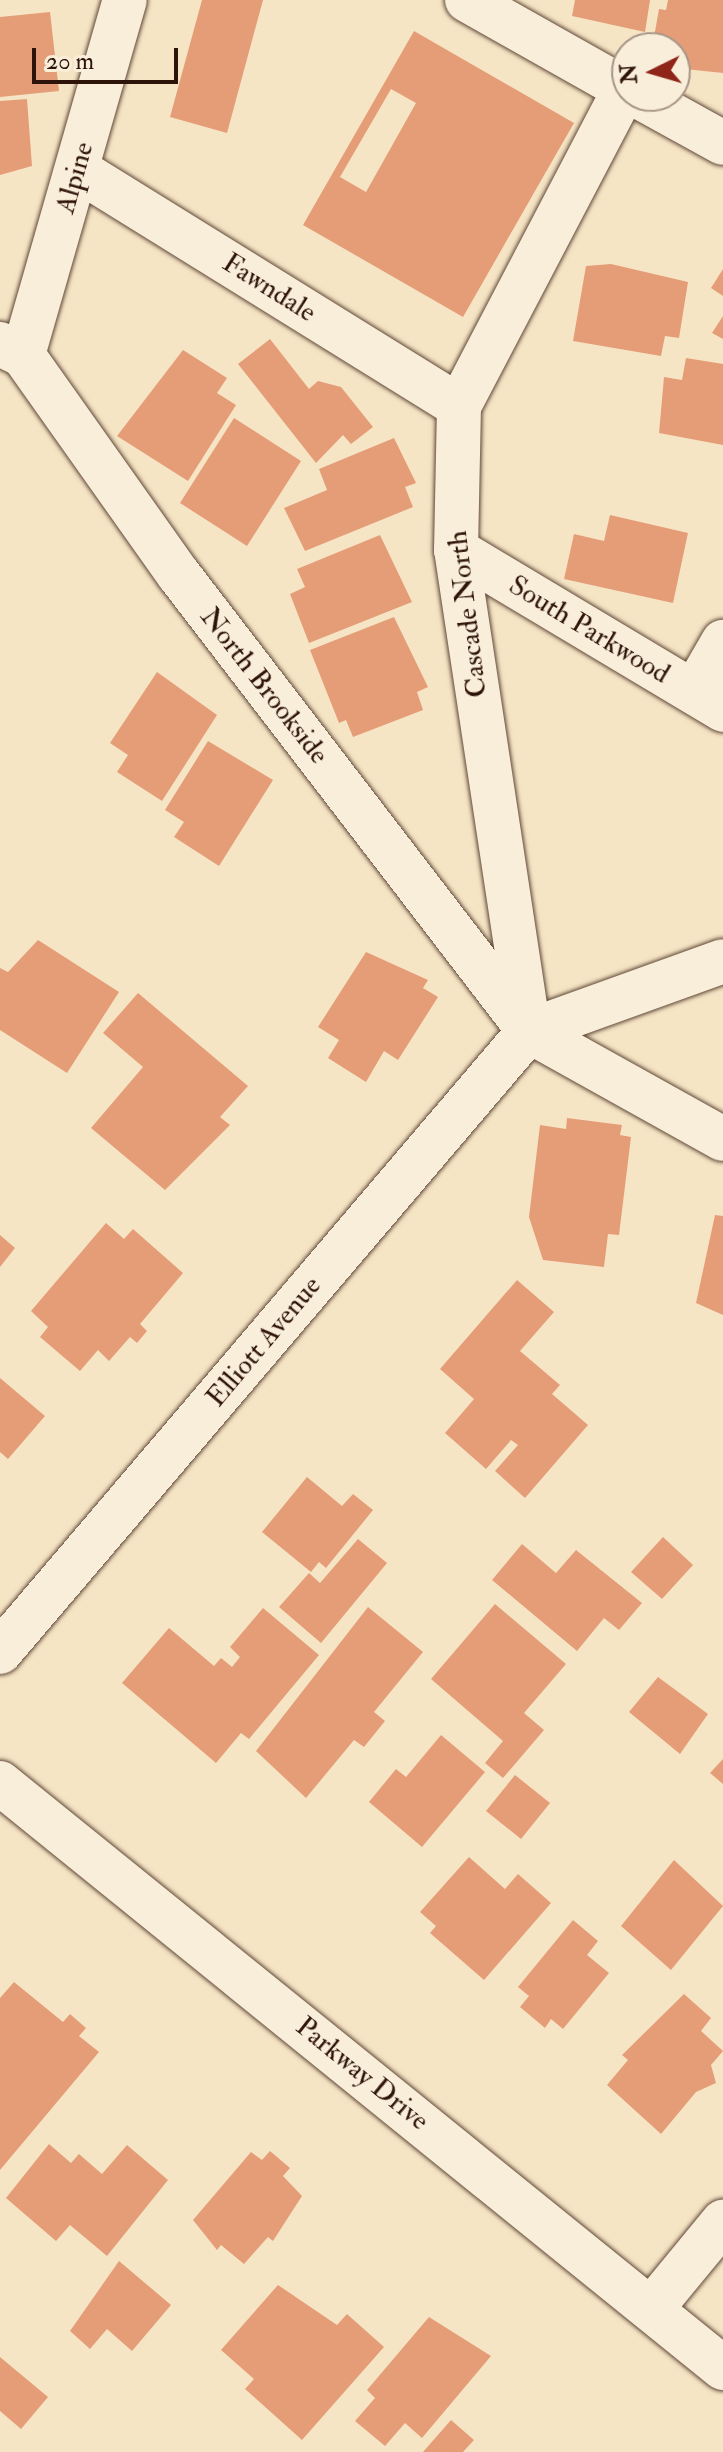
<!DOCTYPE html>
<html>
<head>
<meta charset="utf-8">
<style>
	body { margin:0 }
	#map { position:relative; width:723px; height:2452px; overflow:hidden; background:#f6e5c5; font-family:"IM FELL Double Pica",serif }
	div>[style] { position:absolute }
	.building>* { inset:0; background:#e59d78 }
	.roads { filter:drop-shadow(0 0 2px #604838) drop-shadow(0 0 2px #604838) }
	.minor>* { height:44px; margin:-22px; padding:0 22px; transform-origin:22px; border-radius:22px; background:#f9eed9 }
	span { translate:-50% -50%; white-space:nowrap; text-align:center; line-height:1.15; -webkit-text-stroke:6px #f9eed9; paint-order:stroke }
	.street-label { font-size:28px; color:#2e1309 }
	.north { position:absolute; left:611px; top:32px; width:80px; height:80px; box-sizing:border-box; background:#f9eed9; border:2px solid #a89686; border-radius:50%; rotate:265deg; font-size:22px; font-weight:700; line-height:32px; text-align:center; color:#2e1309 }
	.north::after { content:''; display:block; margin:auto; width:28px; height:36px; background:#8f2418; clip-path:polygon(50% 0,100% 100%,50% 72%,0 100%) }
	.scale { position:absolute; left:32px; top:48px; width:146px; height:36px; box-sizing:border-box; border:4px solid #2e1309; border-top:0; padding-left:10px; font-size:24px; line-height:28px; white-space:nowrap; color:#2e1309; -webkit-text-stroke:6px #f9eed9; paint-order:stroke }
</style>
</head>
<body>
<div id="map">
	<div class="building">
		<div style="clip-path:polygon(202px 0,263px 0,227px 133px,170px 117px)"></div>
		<div style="clip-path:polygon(575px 0,650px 0,645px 32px,572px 16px)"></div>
		<div style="clip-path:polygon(668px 0,723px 0,723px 73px,675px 68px,675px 48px,653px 43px,659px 9px,666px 10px)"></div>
		<div style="clip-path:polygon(50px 12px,59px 91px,0 97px,0 17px)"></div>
		<div style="clip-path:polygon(evenodd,414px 31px,574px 123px,463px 317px,303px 225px,414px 31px,391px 89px,416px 103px,366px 192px,340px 177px,391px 89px)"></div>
		<div style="clip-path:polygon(27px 99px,32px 166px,0 175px,0 101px)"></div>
		<div style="clip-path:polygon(611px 264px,688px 282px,679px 338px,665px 336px,661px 356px,573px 341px,586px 266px)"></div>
		<div style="clip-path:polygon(723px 269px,723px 296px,711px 288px)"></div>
		<div style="clip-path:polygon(723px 316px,723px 339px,712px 333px)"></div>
		<div style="clip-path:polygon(270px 339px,309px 389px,318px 381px,341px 387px,373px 427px,351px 444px,343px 435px,316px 463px,238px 364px)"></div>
		<div style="clip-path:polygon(183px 350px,227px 378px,217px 393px,236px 405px,188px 481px,117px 436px)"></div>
		<div style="clip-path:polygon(686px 358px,723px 364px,723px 445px,659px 433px,664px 377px,682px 380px)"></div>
		<div style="clip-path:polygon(234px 418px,301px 461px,247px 546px,180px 503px)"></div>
		<div style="clip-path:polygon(394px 438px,416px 483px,405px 487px,413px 507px,305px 551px,284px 508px,327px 490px,319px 469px)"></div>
		<div style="clip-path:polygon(610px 515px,688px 533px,673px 603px,564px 579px,574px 534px,604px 541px)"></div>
		<div style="clip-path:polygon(380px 535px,412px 602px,309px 643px,290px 594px,305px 587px,297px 569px)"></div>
		<div style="clip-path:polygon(394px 617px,428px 687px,417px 692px,423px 710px,353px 737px,346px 720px,339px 723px,310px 650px)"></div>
		<div style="clip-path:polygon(157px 672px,217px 715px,162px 801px,117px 772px,128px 755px,110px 743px)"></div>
		<div style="clip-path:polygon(208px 741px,273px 780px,219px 866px,174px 837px,184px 822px,165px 810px)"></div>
		<div style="clip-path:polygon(38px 940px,119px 992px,67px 1073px,0 1030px,0 968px,8px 972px)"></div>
		<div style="clip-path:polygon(366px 952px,428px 980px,423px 988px,438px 997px,398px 1060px,384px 1051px,366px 1082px,328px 1058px,339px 1040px,318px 1027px)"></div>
		<div style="clip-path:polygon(138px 993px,248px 1086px,220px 1117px,230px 1125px,165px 1190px,91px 1128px,143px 1067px,103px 1033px)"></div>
		<div style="clip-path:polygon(567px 1118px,622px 1125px,620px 1135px,631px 1137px,619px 1235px,608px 1234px,604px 1267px,543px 1260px,529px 1217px,540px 1125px,566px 1129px)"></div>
		<div style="clip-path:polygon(715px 1215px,723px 1216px,723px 1315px,696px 1303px)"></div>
		<div style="clip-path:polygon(106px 1223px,124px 1239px,133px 1229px,183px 1273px,140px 1324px,147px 1331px,137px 1343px,130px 1337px,109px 1361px,98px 1350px,80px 1371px,40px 1337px,48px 1327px,31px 1311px)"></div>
		<div style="clip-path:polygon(0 1235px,15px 1248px,0 1267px)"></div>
		<div style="clip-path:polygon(517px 1280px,554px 1312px,520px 1351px,560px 1385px,552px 1394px,588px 1425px,525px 1498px,495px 1471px,518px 1445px,511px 1440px,486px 1469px,445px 1433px,474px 1399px,440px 1369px)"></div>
		<div style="clip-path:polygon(0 1378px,45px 1416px,8px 1459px,0 1452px)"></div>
		<div style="clip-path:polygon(307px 1477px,342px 1506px,353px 1494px,373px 1510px,326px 1568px,319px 1562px,311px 1572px,262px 1532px)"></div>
		<div style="clip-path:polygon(663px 1537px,693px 1565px,662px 1599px,631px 1572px)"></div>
		<div style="clip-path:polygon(358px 1539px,387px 1563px,321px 1643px,279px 1607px,309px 1573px,320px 1583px)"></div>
		<div style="clip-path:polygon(522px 1544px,556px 1573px,576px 1550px,642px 1603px,619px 1630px,604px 1618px,577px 1651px,492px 1580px)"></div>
		<div style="clip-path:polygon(495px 1604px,566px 1664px,524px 1713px,544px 1730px,503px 1778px,485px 1763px,503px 1741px,431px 1679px)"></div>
		<div style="clip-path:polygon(368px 1607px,423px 1652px,374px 1712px,385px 1721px,364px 1747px,354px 1740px,306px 1798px,256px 1751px)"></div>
		<div style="clip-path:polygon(263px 1608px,319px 1655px,249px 1739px,241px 1733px,216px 1763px,122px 1683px,169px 1628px,214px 1666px,221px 1658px,232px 1667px,240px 1657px,230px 1647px)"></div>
		<div style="clip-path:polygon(658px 1677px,708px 1714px,680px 1754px,629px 1712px)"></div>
		<div style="clip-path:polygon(441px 1735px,485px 1772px,422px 1847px,369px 1802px,396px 1769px,406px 1777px)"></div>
		<div style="clip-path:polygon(723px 1759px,723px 1784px,710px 1773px)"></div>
		<div style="clip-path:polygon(515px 1775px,550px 1803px,521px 1839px,486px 1811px)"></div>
		<div style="clip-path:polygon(469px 1857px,505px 1889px,518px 1874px,551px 1903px,484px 1980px,430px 1933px,436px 1926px,420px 1912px)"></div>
		<div style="clip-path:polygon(674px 1860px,723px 1906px,671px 1970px,621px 1926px)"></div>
		<div style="clip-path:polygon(573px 1920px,598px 1941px,587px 1955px,609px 1973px,563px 2029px,551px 2019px,545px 2028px,520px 2007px,529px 1996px,518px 1987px)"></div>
		<div style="clip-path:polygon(14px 1982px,63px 2022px,70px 2014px,86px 2028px,79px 2036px,99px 2052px,0 2170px,0 1998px)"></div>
		<div style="clip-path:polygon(684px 1994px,711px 2018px,701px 2031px,723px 2051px,711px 2065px,716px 2083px,696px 2092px,661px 2134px,607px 2085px,628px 2060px,622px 2055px)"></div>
		<div style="clip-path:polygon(49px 2144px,71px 2163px,79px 2154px,102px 2174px,127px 2145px,168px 2180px,107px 2256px,70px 2225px,56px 2241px,6px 2198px)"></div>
		<div style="clip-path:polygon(270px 2151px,290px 2168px,283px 2176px,302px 2196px,273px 2241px,268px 2237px,244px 2264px,221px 2245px,217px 2250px,193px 2220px,251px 2152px,262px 2160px)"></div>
		<div style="clip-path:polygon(119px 2261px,171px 2305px,132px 2351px,107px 2329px,90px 2349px,70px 2331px)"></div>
		<div style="clip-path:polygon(278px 2285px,337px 2325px,347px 2314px,384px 2347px,302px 2440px,245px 2389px,254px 2379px,221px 2350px)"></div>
		<div style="clip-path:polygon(429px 2317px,491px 2356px,422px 2438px,405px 2423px,385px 2446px,355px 2421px,375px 2398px,367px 2390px)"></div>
		<div style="clip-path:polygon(0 2357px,48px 2397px,21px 2429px,0 2411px)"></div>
		<div style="clip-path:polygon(451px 2420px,474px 2440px,463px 2452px,423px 2452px)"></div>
	</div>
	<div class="roads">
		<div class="minor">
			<div style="left:467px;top:0;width:184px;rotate:29.4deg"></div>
			<div style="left:638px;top:96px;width:97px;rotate:28.9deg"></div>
			<div style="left:78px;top:170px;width:448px;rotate:31.8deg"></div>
			<div style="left:0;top:344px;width:25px;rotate:26deg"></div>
			<div style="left:23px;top:355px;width:270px;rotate:54.7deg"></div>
			<div style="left:179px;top:575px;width:575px;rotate:52.49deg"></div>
			<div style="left:529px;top:1031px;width:222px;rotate:29.1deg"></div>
			<div style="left:23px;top:355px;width:369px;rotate:-74deg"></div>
			<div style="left:456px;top:550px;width:311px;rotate:30.9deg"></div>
			<div style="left:694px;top:692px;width:58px;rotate:-59.9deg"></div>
			<div style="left:528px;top:1025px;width:480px;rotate:-98.6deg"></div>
			<div style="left:456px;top:550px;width:144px;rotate:-88.8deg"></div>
			<div style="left:459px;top:406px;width:358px;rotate:-62.4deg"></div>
			<div style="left:0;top:1652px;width:816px;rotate:-49.57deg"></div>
			<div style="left:529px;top:1031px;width:206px;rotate:-19.8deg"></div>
			<div style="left:0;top:1783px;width:930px;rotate:38.98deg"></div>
			<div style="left:652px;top:2308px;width:112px;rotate:-50.5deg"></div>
		</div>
	</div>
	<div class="street-label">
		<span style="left:75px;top:178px;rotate:-74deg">Alpine</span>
		<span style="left:269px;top:288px;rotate:32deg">Fawndale</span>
		<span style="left:468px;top:614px;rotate:-97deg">Cascade North</span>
		<span style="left:589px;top:630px;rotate:31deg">South Parkwood</span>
		<span style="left:264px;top:686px;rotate:52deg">North Brookside</span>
		<span style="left:264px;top:1342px;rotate:-50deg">Elliott Avenue</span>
		<span style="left:362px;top:2074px;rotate:39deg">Parkway Drive</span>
	</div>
	<div class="north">N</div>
	<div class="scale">20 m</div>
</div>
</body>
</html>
